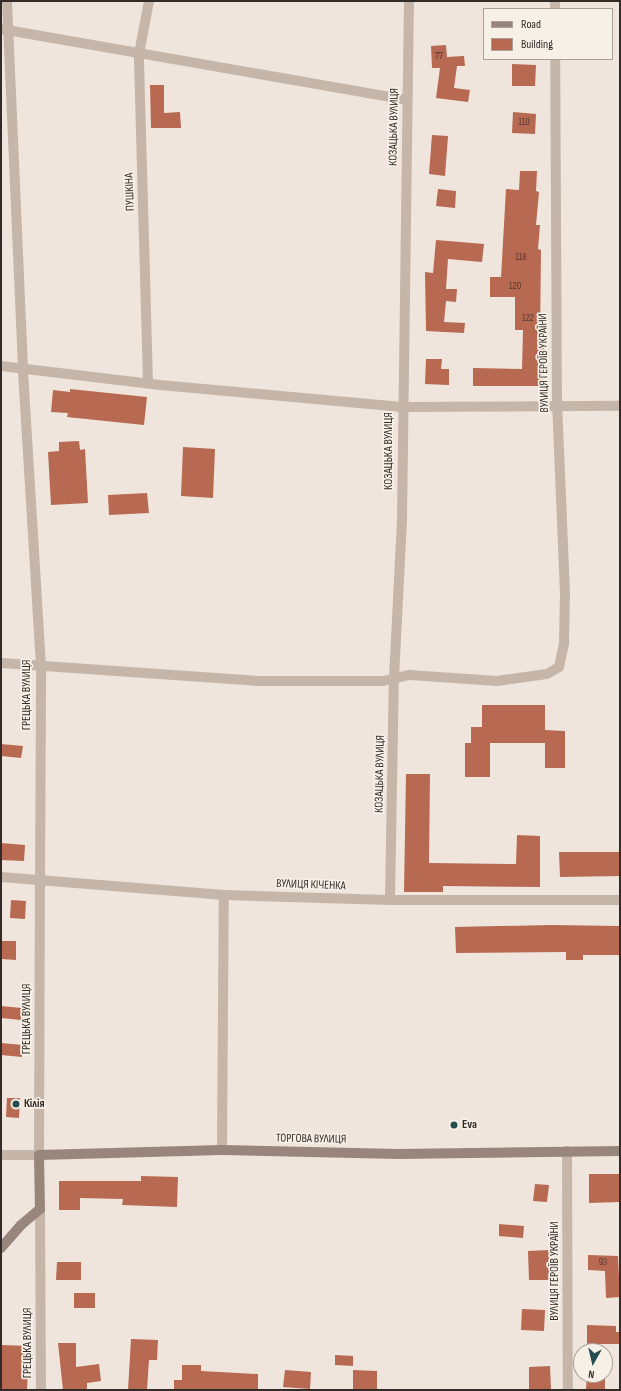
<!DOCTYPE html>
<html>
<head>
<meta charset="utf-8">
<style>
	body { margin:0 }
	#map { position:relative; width:621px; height:1391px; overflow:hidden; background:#efe5dc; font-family:"Sofia Sans Condensed",sans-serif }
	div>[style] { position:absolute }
	.building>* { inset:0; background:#b76951 }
	.minor>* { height:10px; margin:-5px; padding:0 5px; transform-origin:5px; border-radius:5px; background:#c5b6a9 }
	.secondary>* { height:10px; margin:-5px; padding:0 5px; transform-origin:5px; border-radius:5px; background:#98857b }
	.dots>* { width:11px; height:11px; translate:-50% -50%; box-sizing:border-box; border:2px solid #f7f0e7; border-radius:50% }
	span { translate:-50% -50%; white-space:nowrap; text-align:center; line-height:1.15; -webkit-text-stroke:3.5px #f7f0e7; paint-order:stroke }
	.number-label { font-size:10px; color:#543a32 }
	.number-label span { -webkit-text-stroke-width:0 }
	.street-label { font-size:12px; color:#332b28 }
	.poi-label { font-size:12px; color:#332b28; font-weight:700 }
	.left { translate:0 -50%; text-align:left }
	.frame { position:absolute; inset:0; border:2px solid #332b28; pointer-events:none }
	.legend { position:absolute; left:483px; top:8px; width:130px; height:52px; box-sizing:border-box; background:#f7f0e7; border:1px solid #a9a19b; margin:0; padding:5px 7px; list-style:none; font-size:12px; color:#332b28 }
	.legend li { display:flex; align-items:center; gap:8px; height:20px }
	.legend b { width:20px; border:1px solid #a9a19b }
	.north { position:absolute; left:573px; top:1343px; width:40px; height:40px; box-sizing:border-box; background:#f7f0e7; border:1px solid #a9a19b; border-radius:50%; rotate:188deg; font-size:11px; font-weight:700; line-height:16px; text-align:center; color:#332b28 }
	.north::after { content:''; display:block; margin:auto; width:14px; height:18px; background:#234d50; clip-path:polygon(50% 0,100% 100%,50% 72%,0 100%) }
</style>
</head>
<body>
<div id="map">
	<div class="building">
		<div style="clip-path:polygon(446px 45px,447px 57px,464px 56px,465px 66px,457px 66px,454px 88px,470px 90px,468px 102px,436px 98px,440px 68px,432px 68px,431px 46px)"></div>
		<div style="clip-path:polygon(512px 64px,536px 65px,535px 86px,512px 86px)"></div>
		<div style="clip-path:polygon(150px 85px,164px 85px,164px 113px,180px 112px,181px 128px,151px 128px)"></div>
		<div style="clip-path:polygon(513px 112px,536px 114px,535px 134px,512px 133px)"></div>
		<div style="clip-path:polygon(432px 135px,448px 136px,445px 176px,429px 174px)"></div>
		<div style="clip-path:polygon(520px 171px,537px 171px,536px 191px,539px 192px,536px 225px,540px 225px,538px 249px,541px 250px,540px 338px,544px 338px,543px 386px,473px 386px,473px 368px,522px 369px,523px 330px,515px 330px,515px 297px,490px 297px,490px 277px,501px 277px,506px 189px,519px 190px)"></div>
		<div style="clip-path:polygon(438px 189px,456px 191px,455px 208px,436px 206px)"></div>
		<div style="clip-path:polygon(436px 240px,484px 244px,482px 262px,448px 259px,446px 289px,457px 289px,456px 302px,446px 301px,444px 322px,465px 323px,464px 333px,426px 331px,425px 272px,433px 273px)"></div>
		<div style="clip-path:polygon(426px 359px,442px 359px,441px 369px,449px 369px,449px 385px,425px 384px)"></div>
		<div style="clip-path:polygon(70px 389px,147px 397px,144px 425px,67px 417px,68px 413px,51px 412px,53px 390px,70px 392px)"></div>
		<div style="clip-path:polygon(79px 441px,80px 450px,85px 449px,88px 503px,51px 505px,48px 452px,59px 451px,59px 442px)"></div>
		<div style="clip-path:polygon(183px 447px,215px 449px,213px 498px,181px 496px)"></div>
		<div style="clip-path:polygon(147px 493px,149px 513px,109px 515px,108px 495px)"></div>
		<div style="clip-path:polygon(482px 705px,545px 705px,545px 730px,565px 731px,565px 768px,545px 768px,545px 743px,490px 743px,490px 777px,465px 777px,465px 743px,471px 743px,471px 727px,482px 727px)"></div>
		<div style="clip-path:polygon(1px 744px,23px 746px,21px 758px,1px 756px)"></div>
		<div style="clip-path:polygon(406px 774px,430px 774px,429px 863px,516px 864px,517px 835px,540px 836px,540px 887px,443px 886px,443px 892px,404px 892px)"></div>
		<div style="clip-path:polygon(1px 843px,25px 845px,24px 861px,1px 860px)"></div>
		<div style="clip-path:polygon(559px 852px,620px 852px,620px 876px,560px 877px)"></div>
		<div style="clip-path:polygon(11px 900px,26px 901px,25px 919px,10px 918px)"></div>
		<div style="clip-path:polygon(551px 925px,620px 926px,620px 955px,583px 955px,583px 960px,566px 960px,566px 952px,456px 953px,455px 927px)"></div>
		<div style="clip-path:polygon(1px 941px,16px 941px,16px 960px,1px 959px)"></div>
		<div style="clip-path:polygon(1px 1006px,22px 1008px,21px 1020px,1px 1018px)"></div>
		<div style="clip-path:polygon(1px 1043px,23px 1045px,22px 1057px,1px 1055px)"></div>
		<div style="clip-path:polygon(7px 1098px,20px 1098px,19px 1118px,6px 1117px)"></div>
		<div style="clip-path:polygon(589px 1174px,620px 1174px,620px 1202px,589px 1203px)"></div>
		<div style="clip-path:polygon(141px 1176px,178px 1177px,177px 1207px,122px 1205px,123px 1199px,80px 1198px,80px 1210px,59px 1210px,59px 1181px,141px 1181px)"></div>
		<div style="clip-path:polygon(535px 1184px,549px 1185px,547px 1202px,533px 1201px)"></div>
		<div style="clip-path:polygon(499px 1224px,524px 1226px,523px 1238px,499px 1236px)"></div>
		<div style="clip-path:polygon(549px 1250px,550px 1280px,529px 1280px,528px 1251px)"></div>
		<div style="clip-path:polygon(588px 1255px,618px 1256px,620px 1297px,606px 1298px,605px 1271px,588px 1270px)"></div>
		<div style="clip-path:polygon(57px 1262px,81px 1262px,81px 1280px,56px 1280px)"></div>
		<div style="clip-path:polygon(74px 1293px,95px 1293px,95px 1308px,74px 1308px)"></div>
		<div style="clip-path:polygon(522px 1309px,545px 1310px,544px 1331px,521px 1330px)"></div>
		<div style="clip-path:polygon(587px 1325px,616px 1326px,616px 1332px,620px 1332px,620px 1344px,587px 1344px)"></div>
		<div style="clip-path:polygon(131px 1339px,158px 1340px,157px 1360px,149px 1360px,147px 1390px,128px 1390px)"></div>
		<div style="clip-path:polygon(58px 1343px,76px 1343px,76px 1367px,99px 1364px,101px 1381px,87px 1383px,87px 1390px,63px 1390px)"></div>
		<div style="clip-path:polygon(1px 1345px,29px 1346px,27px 1390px,1px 1390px)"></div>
		<div style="clip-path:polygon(335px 1355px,353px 1356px,353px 1366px,335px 1365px)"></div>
		<div style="clip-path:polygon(182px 1365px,201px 1365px,201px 1371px,258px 1374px,258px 1389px,174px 1390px,174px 1380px,182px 1380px)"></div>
		<div style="clip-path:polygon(550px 1366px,551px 1389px,529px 1389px,529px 1367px)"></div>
		<div style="clip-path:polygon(285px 1370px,311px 1372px,310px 1389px,283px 1387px)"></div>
		<div style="clip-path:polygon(353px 1370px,377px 1371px,377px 1390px,353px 1390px)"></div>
		<div style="clip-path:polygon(587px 1375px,605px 1375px,605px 1390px,586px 1389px)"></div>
	</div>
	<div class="minor">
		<div style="left:555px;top:1px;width:8px;rotate:90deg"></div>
		<div style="left:1px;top:29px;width:412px;rotate:9.9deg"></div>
		<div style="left:1px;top:366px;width:160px;rotate:6.8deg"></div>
		<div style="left:160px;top:385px;width:243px;rotate:5.2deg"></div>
		<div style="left:402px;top:407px;width:218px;rotate:-0.3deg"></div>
		<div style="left:148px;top:383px;width:329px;rotate:-91.6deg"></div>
		<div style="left:139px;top:54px;width:54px;rotate:-79.3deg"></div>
		<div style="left:1px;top:663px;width:257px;rotate:4deg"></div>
		<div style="left:257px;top:681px;width:126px"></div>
		<div style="left:383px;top:681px;width:28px;rotate:-13deg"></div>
		<div style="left:410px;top:675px;width:87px;rotate:3.9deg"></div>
		<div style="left:497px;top:681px;width:50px;rotate:-8deg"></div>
		<div style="left:547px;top:674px;width:14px;rotate:-30deg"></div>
		<div style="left:559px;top:667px;width:24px;rotate:-78deg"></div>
		<div style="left:564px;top:644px;width:51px;rotate:-88.9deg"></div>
		<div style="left:565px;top:593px;width:187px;rotate:-92.4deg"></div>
		<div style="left:557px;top:406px;width:347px;rotate:-90.3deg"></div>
		<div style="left:1px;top:877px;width:224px;rotate:4.6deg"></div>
		<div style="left:224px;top:895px;width:166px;rotate:1.7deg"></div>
		<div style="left:390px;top:900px;width:230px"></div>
		<div style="left:390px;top:900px;width:222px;rotate:-89deg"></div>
		<div style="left:394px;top:678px;width:159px;rotate:-87.1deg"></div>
		<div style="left:402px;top:519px;width:518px;rotate:-89.23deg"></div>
		<div style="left:222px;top:1150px;width:255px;rotate:-89.6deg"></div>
		<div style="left:567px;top:1151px;width:239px;rotate:89.8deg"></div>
		<div style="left:1px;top:1155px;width:38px"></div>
		<div style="left:39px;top:1155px;width:273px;rotate:-89.8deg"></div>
		<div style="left:40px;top:882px;width:216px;rotate:-89.7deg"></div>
		<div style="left:41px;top:666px;width:299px;rotate:-93.5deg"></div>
		<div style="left:23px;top:368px;width:367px;rotate:-92.5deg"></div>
		<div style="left:40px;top:1209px;width:181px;rotate:89.7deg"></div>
	</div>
	<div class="secondary">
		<div style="left:1px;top:1248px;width:30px;rotate:-49deg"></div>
		<div style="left:21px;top:1225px;width:25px;rotate:-40deg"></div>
		<div style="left:40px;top:1209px;width:54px;rotate:-91.1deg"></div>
		<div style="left:39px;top:1155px;width:183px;rotate:-1.6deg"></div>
		<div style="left:222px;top:1150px;width:176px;rotate:1.3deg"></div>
		<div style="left:398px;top:1154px;width:222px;rotate:-0.8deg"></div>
	</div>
	<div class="dots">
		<div style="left:16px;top:1104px;background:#234d50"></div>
		<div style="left:454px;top:1125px;background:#234d50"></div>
	</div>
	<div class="number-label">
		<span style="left:439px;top:57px">77</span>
		<span style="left:524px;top:123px">110</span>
		<span style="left:521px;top:258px">118</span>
		<span style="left:515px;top:287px">120</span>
		<span style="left:528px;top:319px">122</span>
		<span style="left:603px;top:1263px">93</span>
	</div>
	<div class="street-label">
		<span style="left:394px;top:127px;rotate:-89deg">КОЗАЦЬКА ВУЛИЦЯ</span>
		<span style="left:130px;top:192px;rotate:-92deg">ПУШКІНА</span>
		<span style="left:544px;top:363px;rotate:-91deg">ВУЛИЦЯ ГЕРОЇВ УКРАЇНИ</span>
		<span style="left:389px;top:451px;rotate:-90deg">КОЗАЦЬКА ВУЛИЦЯ</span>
		<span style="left:27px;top:695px;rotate:-90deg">ГРЕЦЬКА ВУЛИЦЯ</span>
		<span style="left:380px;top:774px;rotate:-89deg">КОЗАЦЬКА ВУЛИЦЯ</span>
		<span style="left:311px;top:885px;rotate:2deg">ВУЛИЦЯ КІЧЕНКА</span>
		<span style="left:27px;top:1019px;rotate:-90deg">ГРЕЦЬКА ВУЛИЦЯ</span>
		<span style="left:311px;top:1139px;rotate:1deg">ТОРГОВА ВУЛИЦЯ</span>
		<span style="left:555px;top:1271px;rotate:-90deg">ВУЛИЦЯ ГЕРОЇВ УКРАЇНИ</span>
		<span style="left:28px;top:1343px;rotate:-90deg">ГРЕЦЬКА ВУЛИЦЯ</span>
	</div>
	<div class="poi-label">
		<span class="left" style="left:24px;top:1104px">Кілія</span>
		<span class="left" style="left:462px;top:1125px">Eva</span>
	</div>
	<div class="frame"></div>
	<ul class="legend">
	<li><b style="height:5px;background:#98857b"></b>Road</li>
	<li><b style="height:11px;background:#b76951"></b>Building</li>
	</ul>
	<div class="north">N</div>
</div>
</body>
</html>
